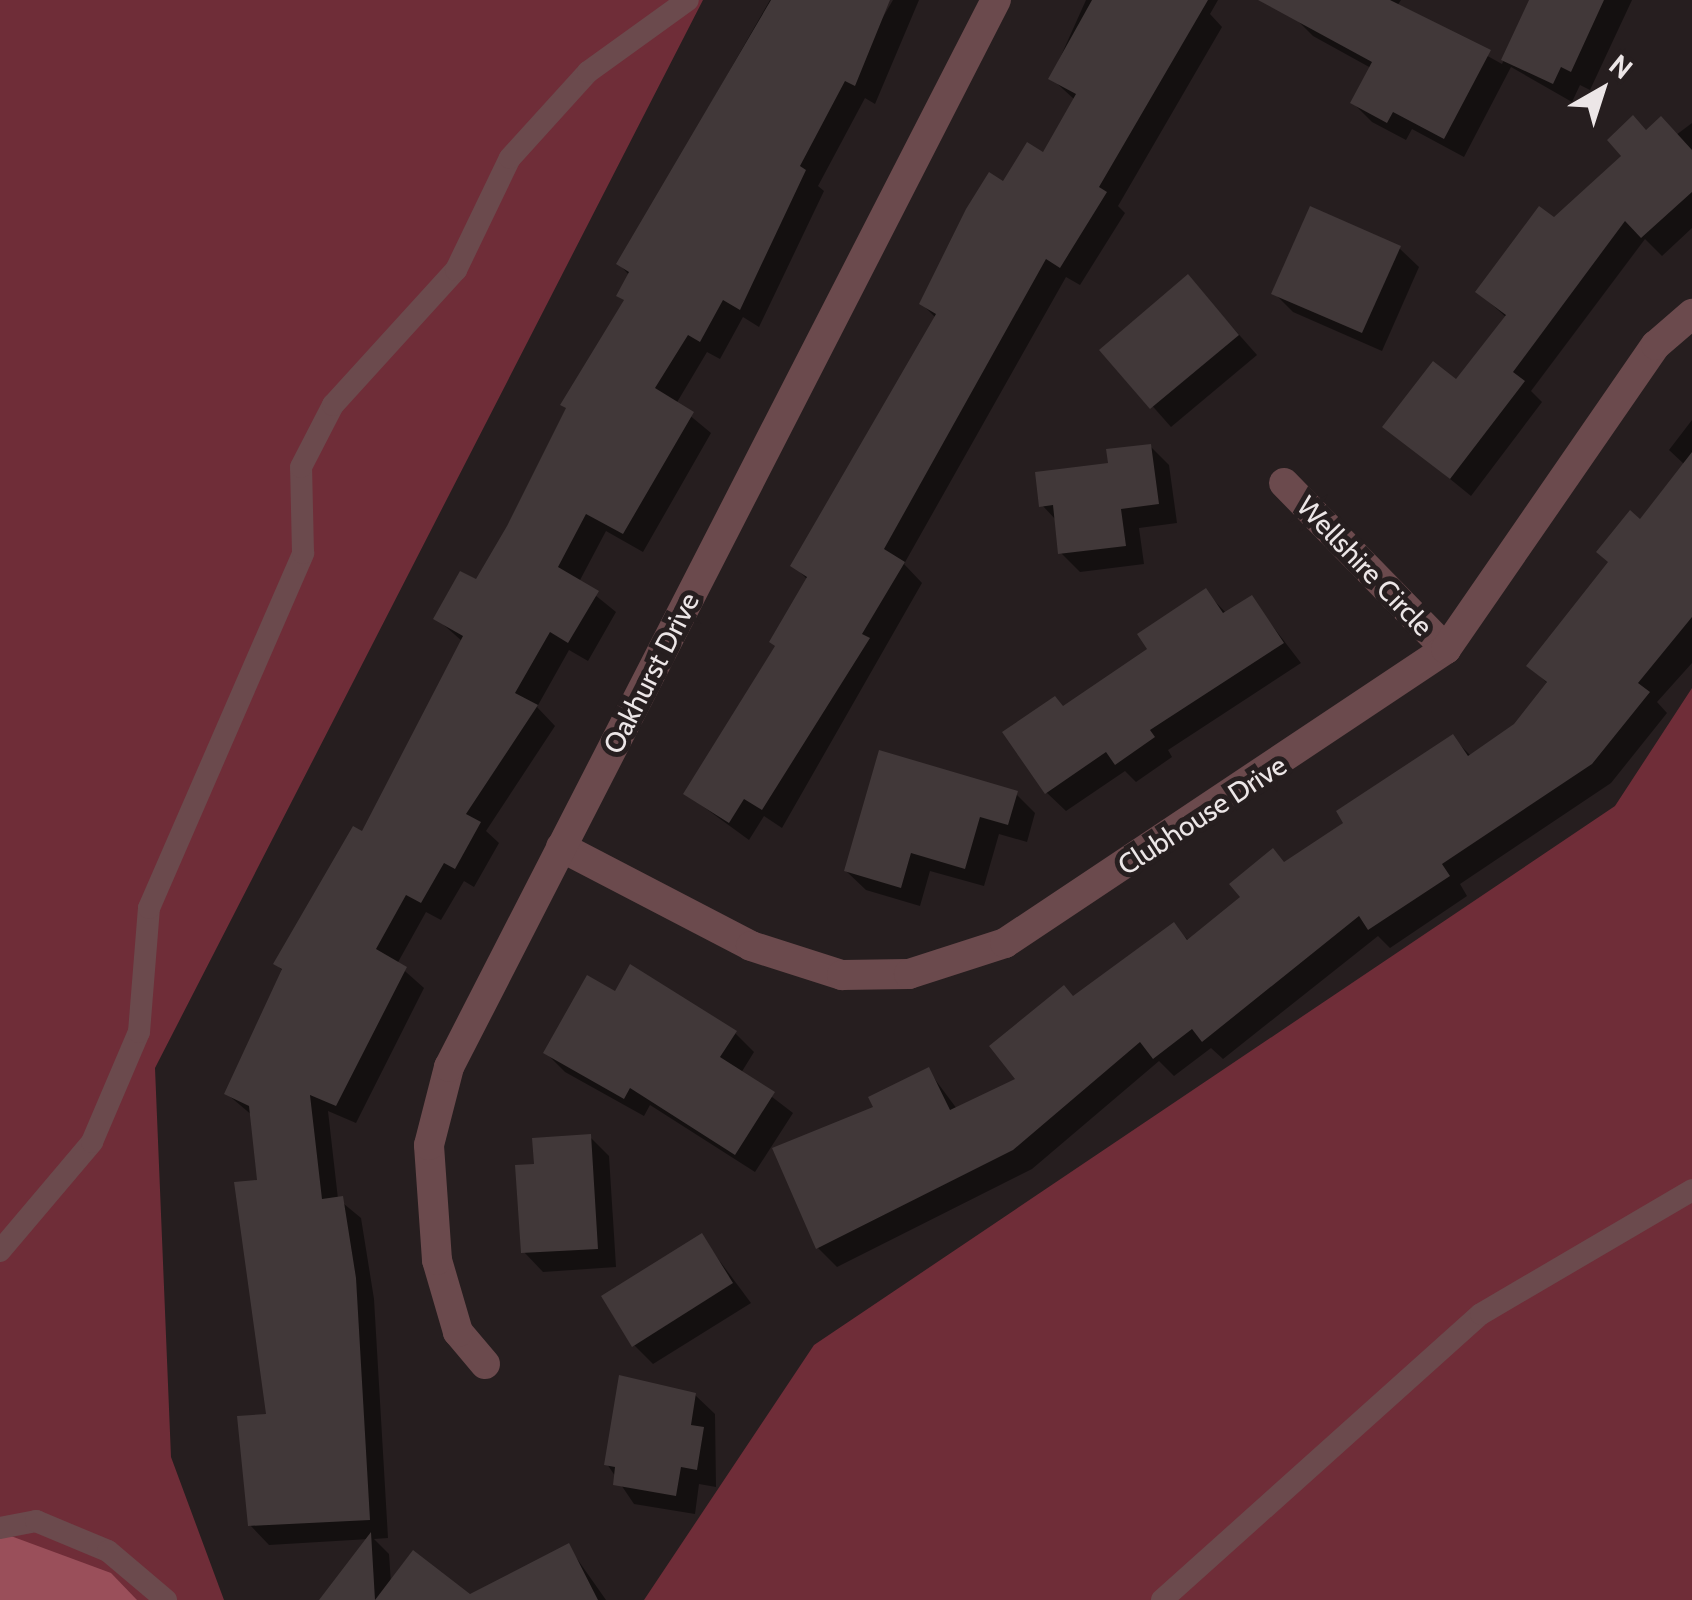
<!DOCTYPE html>
<html>
<head>
<meta charset="utf-8">
<style>
	body { margin:0 }
	#map { position:relative; width:1692px; height:1600px; overflow:hidden; background:#261e1f; font-family:Cabin,sans-serif }
	div>[style] { position:absolute }
	.green>* { inset:0; background:#6f2d38 }
	.water>* { inset:0; background:#9a4f5a }
	.shadow>* { inset:0; background:#0007 }
	.building>* { inset:0; background:#413839 }
	.service>* { height:22px; margin:-11px; padding:0 11px; transform-origin:11px; border-radius:11px; background:#6b4a4d }
	.minor>* { height:30px; margin:-15px; padding:0 15px; transform-origin:15px; border-radius:15px; background:#6b4a4d }
	span { translate:-50% -50%; white-space:nowrap; text-align:center; line-height:1.15; -webkit-text-stroke:10px #261e1f; paint-order:stroke }
	.street-label { font-size:28px; color:#ece6e7 }
	.north { position:absolute; left:1552px; top:40px; width:100px; height:100px; -webkit-text-stroke:8px #261e1f; paint-order:stroke; rotate:39deg; font-size:28px; font-weight:700; line-height:40px; text-align:center; color:#ece6e7 }
	.north::after { content:''; display:block; margin:auto; width:35px; height:45px; background:#ece6e7; clip-path:polygon(50% 0,100% 100%,50% 72%,0 100%) }
</style>
</head>
<body>
<div id="map">
	<div class="green">
		<div style="clip-path:polygon(0 0,703px 0,155px 1068px,171px 1457px,224px 1600px,0 1600px)"></div>
		<div style="clip-path:polygon(1692px 688px,1692px 1600px,644px 1600px,814px 1345px,1615px 806px)"></div>
	</div>
	<div class="water">
		<div style="clip-path:polygon(0 1532px,111px 1573px,137px 1600px,0 1600px)"></div>
	</div>
	<div class="shadow">
		<div style="clip-path:polygon(770px 0,887px 0,866px 46px,893px 0,919px 0,875px 104px,865px 98px,818px 186px,824px 191px,759px 327px,743px 317px,720px 359px,707px 352px,676px 404px,711px 433px,643px 552px,606px 531px,579px 582px,616px 612px,588px 661px,569px 650px,537px 707px,555px 726px,486px 831px,499px 843px,474px 887px,464px 881px,441px 920px,426px 912px,397px 964px,424px 988px,356px 1123px,328px 1111px,338px 1199px,361px 1218px,374px 1299px,388px 1538px,374px 1539px,389px 1554px,391px 1583px,470px 1596px,568px 1546px,606px 1600px,322px 1600px,369px 1539px,269px 1545px,250px 1525px,269px 1416px,260px 1182px,253px 1116px,227px 1094px,284px 972px,276px 964px,363px 834px,463px 642px,436px 618px,477px 583px,509px 527px,625px 302px,630px 276px,619px 264px)"></div>
		<div style="clip-path:polygon(1086px 0,1218px 0,1210px 14px,1222px 27px,1118px 206px,1125px 213px,1080px 285px,1066px 277px,904px 564px,922px 583px,782px 828px,764px 816px,749px 840px,686px 794px,777px 647px,808px 580px,794px 566px,936px 318px,922px 304px,1003px 184px,1044px 156px,1075px 100px,1051px 78px)"></div>
		<div style="clip-path:polygon(1293px 0,1401px 0,1397px 6px,1502px 64px,1532px 0,1632px 0,1590px 90px,1580px 85px,1572px 102px,1511px 67px,1464px 157px,1412px 129px,1406px 140px,1372px 122px,1353px 103px,1371px 68px,1313px 36px,1294px 17px)"></div>
		<div style="clip-path:polygon(1692px 123px,1692px 228px,1662px 256px,1645px 239px,1531px 391px,1542px 402px,1471px 496px,1385px 426px,1457px 383px,1507px 318px,1478px 292px,1647px 132px,1676px 135px)"></div>
		<div style="clip-path:polygon(1399px 248px,1419px 267px,1382px 351px,1293px 312px,1274px 293px)"></div>
		<div style="clip-path:polygon(1188px 277px,1257px 355px,1171px 427px,1103px 350px)"></div>
		<div style="clip-path:polygon(1692px 420px,1692px 663px,1657px 702px,1667px 713px,1611px 783px,1460px 884px,1467px 896px,1390px 948px,1378px 936px,1223px 1059px,1211px 1048px,1174px 1076px,1159px 1061px,1032px 1169px,837px 1267px,818px 1248px,877px 1109px,928px 1070px,957px 1109px,1019px 1079px,1074px 999px,1173px 925px,1190px 942px,1453px 738px,1471px 756px,1516px 726px,1548px 684px,1530px 666px,1685px 465px,1669px 450px)"></div>
		<div style="clip-path:polygon(1150px 446px,1169px 465px,1177px 523px,1139px 528px,1144px 564px,1080px 572px,1061px 553px,1057px 521px,1042px 505px)"></div>
		<div style="clip-path:polygon(1206px 592px,1227px 614px,1251px 598px,1301px 663px,1168px 750px,1172px 757px,1136px 782px,1125px 771px,1066px 811px,1046px 792px,1064px 708px,1150px 649px)"></div>
		<div style="clip-path:polygon(1016px 794px,1035px 813px,1027px 842px,999px 834px,984px 886px,930px 871px,920px 906px,866px 890px,846px 871px)"></div>
		<div style="clip-path:polygon(616px 994px,735px 1033px,754px 1052px,741px 1073px,793px 1113px,755px 1172px,650px 1105px,644px 1116px,565px 1072px,546px 1053px)"></div>
		<div style="clip-path:polygon(590px 1137px,609px 1156px,616px 1267px,543px 1272px,524px 1252px,537px 1166px)"></div>
		<div style="clip-path:polygon(701px 1236px,751px 1303px,653px 1364px,634px 1345px)"></div>
		<div style="clip-path:polygon(695px 1395px,715px 1414px,716px 1487px,699px 1484px,695px 1514px,634px 1504px,607px 1464px)"></div>
	</div>
	<div class="building">
		<div style="clip-path:polygon(771px 0,890px 0,855px 86px,845px 81px,800px 166px,806px 170px,740px 310px,723px 300px,700px 342px,688px 335px,655px 388px,694px 412px,623px 534px,586px 514px,558px 567px,599px 591px,568px 643px,550px 632px,515px 693px,538px 705px,466px 814px,481px 822px,455px 869px,444px 863px,421px 903px,406px 895px,376px 949px,407px 967px,336px 1106px,310px 1095px,322px 1199px,343px 1196px,356px 1278px,370px 1520px,248px 1526px,237px 1416px,266px 1414px,234px 1182px,257px 1180px,249px 1106px,224px 1094px,282px 969px,273px 964px,353px 826px,362px 831px,463px 636px,433px 619px,460px 571px,476px 579px,507px 526px,566px 408px,560px 405px,624px 300px,616px 296px,629px 272px,616px 264px)"></div>
		<div style="clip-path:polygon(1092px 0,1208px 0,1099px 187px,1107px 192px,1060px 268px,1046px 259px,884px 549px,905px 562px,862px 634px,870px 638px,762px 810px,744px 799px,729px 823px,683px 794px,775px 646px,769px 642px,807px 577px,790px 566px,936px 314px,919px 304px,966px 209px,989px 172px,1003px 181px,1027px 142px,1043px 152px,1076px 94px,1048px 79px)"></div>
		<div style="clip-path:polygon(1258px 0,1390px 0,1491px 50px,1444px 139px,1393px 112px,1387px 123px,1350px 103px,1372px 62px)"></div>
		<div style="clip-path:polygon(1529px 0,1604px 0,1571px 72px,1561px 67px,1553px 84px,1501px 60px)"></div>
		<div style="clip-path:polygon(1633px 115px,1646px 130px,1661px 116px,1692px 150px,1692px 192px,1641px 238px,1625px 221px,1513px 372px,1525px 381px,1450px 479px,1382px 427px,1433px 361px,1456px 379px,1506px 315px,1475px 292px,1539px 206px,1554px 217px,1621px 156px,1607px 140px)"></div>
		<div style="clip-path:polygon(1310px 206px,1401px 246px,1362px 333px,1271px 294px)"></div>
		<div style="clip-path:polygon(1188px 274px,1239px 335px,1150px 409px,1099px 350px)"></div>
		<div style="clip-path:polygon(1151px 444px,1159px 504px,1121px 509px,1126px 546px,1058px 554px,1053px 505px,1039px 507px,1035px 472px,1108px 463px,1106px 449px)"></div>
		<div style="clip-path:polygon(1692px 452px,1692px 617px,1638px 683px,1650px 692px,1592px 764px,1442px 864px,1450px 876px,1368px 930px,1359px 916px,1202px 1042px,1192px 1029px,1153px 1059px,1140px 1042px,1013px 1150px,816px 1249px,772px 1148px,873px 1107px,868px 1097px,929px 1067px,950px 1110px,1015px 1079px,989px 1046px,1064px 985px,1073px 996px,1174px 922px,1187px 940px,1240px 897px,1229px 884px,1273px 848px,1284px 862px,1343px 823px,1336px 811px,1453px 734px,1468px 756px,1514px 724px,1547px 682px,1526px 666px,1608px 562px,1596px 552px,1630px 510px,1640px 519px)"></div>
		<div style="clip-path:polygon(1206px 588px,1223px 613px,1252px 595px,1284px 643px,1150px 730px,1155px 737px,1115px 765px,1106px 752px,1045px 794px,1002px 732px,1055px 696px,1063px 706px,1147px 649px,1137px 634px)"></div>
		<div style="clip-path:polygon(879px 750px,1018px 791px,1008px 825px,980px 817px,965px 869px,911px 853px,901px 888px,844px 871px)"></div>
		<div style="clip-path:polygon(630px 964px,737px 1031px,720px 1057px,775px 1092px,735px 1155px,630px 1088px,624px 1099px,543px 1053px,587px 975px,615px 991px)"></div>
		<div style="clip-path:polygon(591px 1134px,598px 1249px,521px 1253px,515px 1165px,534px 1164px,532px 1138px)"></div>
		<div style="clip-path:polygon(702px 1233px,733px 1283px,632px 1347px,601px 1296px)"></div>
		<div style="clip-path:polygon(619px 1375px,696px 1393px,691px 1425px,704px 1427px,697px 1470px,681px 1467px,676px 1496px,613px 1485px,615px 1467px,604px 1465px)"></div>
		<div style="clip-path:polygon(371px 1532px,375px 1600px,413px 1550px,470px 1594px,569px 1543px,598px 1600px,319px 1600px)"></div>
	</div>
	<div class="service">
		<div style="left:0;top:1251px;width:143px;rotate:-49.8deg"></div>
		<div style="left:92px;top:1142px;width:120px;rotate:-66.9deg"></div>
		<div style="left:139px;top:1032px;width:124px;rotate:-85.4deg"></div>
		<div style="left:149px;top:908px;width:387px;rotate:-66.5deg"></div>
		<div style="left:303px;top:553px;width:86px;rotate:-91.3deg"></div>
		<div style="left:301px;top:467px;width:70px;rotate:-62.7deg"></div>
		<div style="left:333px;top:405px;width:183px;rotate:-47.7deg"></div>
		<div style="left:456px;top:270px;width:124px;rotate:-64.3deg"></div>
		<div style="left:510px;top:158px;width:116px;rotate:-47.8deg"></div>
		<div style="left:588px;top:72px;width:123px;rotate:-35.8deg"></div>
		<div style="left:0;top:1528px;width:37px;rotate:-11deg"></div>
		<div style="left:36px;top:1521px;width:78px;rotate:22.6deg"></div>
		<div style="left:108px;top:1551px;width:76px;rotate:40.2deg"></div>
		<div style="left:1162px;top:1600px;width:428px;rotate:-41.9deg"></div>
		<div style="left:1481px;top:1314px;width:245px;rotate:-30.4deg"></div>
	</div>
	<div class="minor">
		<div style="left:1284px;top:483px;width:232px;rotate:45.7deg"></div>
		<div style="left:561px;top:847px;width:214px;rotate:27.5deg"></div>
		<div style="left:751px;top:946px;width:96px;rotate:17.7deg"></div>
		<div style="left:842px;top:975px;width:67px;rotate:-0.9deg"></div>
		<div style="left:909px;top:974px;width:101px;rotate:-17.9deg"></div>
		<div style="left:1005px;top:943px;width:530px;rotate:-33.69deg"></div>
		<div style="left:1446px;top:649px;width:369px;rotate:-55.4deg"></div>
		<div style="left:1656px;top:345px;width:48px;rotate:-40.7deg"></div>
		<div style="left:485px;top:1364px;width:42px;rotate:-130.2deg"></div>
		<div style="left:458px;top:1332px;width:75px;rotate:-106.3deg"></div>
		<div style="left:437px;top:1260px;width:115px;rotate:-94deg"></div>
		<div style="left:429px;top:1145px;width:81px;rotate:-75.6deg"></div>
		<div style="left:449px;top:1067px;width:1199px;rotate:-62.86deg"></div>
	</div>
	<div class="street-label">
		<span style="left:1365px;top:566px;rotate:46deg">Wellshire Circle</span>
		<span style="left:651px;top:673px;rotate:-63deg">Oakhurst Drive</span>
		<span style="left:1202px;top:815px;rotate:-33deg">Clubhouse Drive</span>
	</div>
	<div class="north">N</div>
</div>
</body>
</html>
